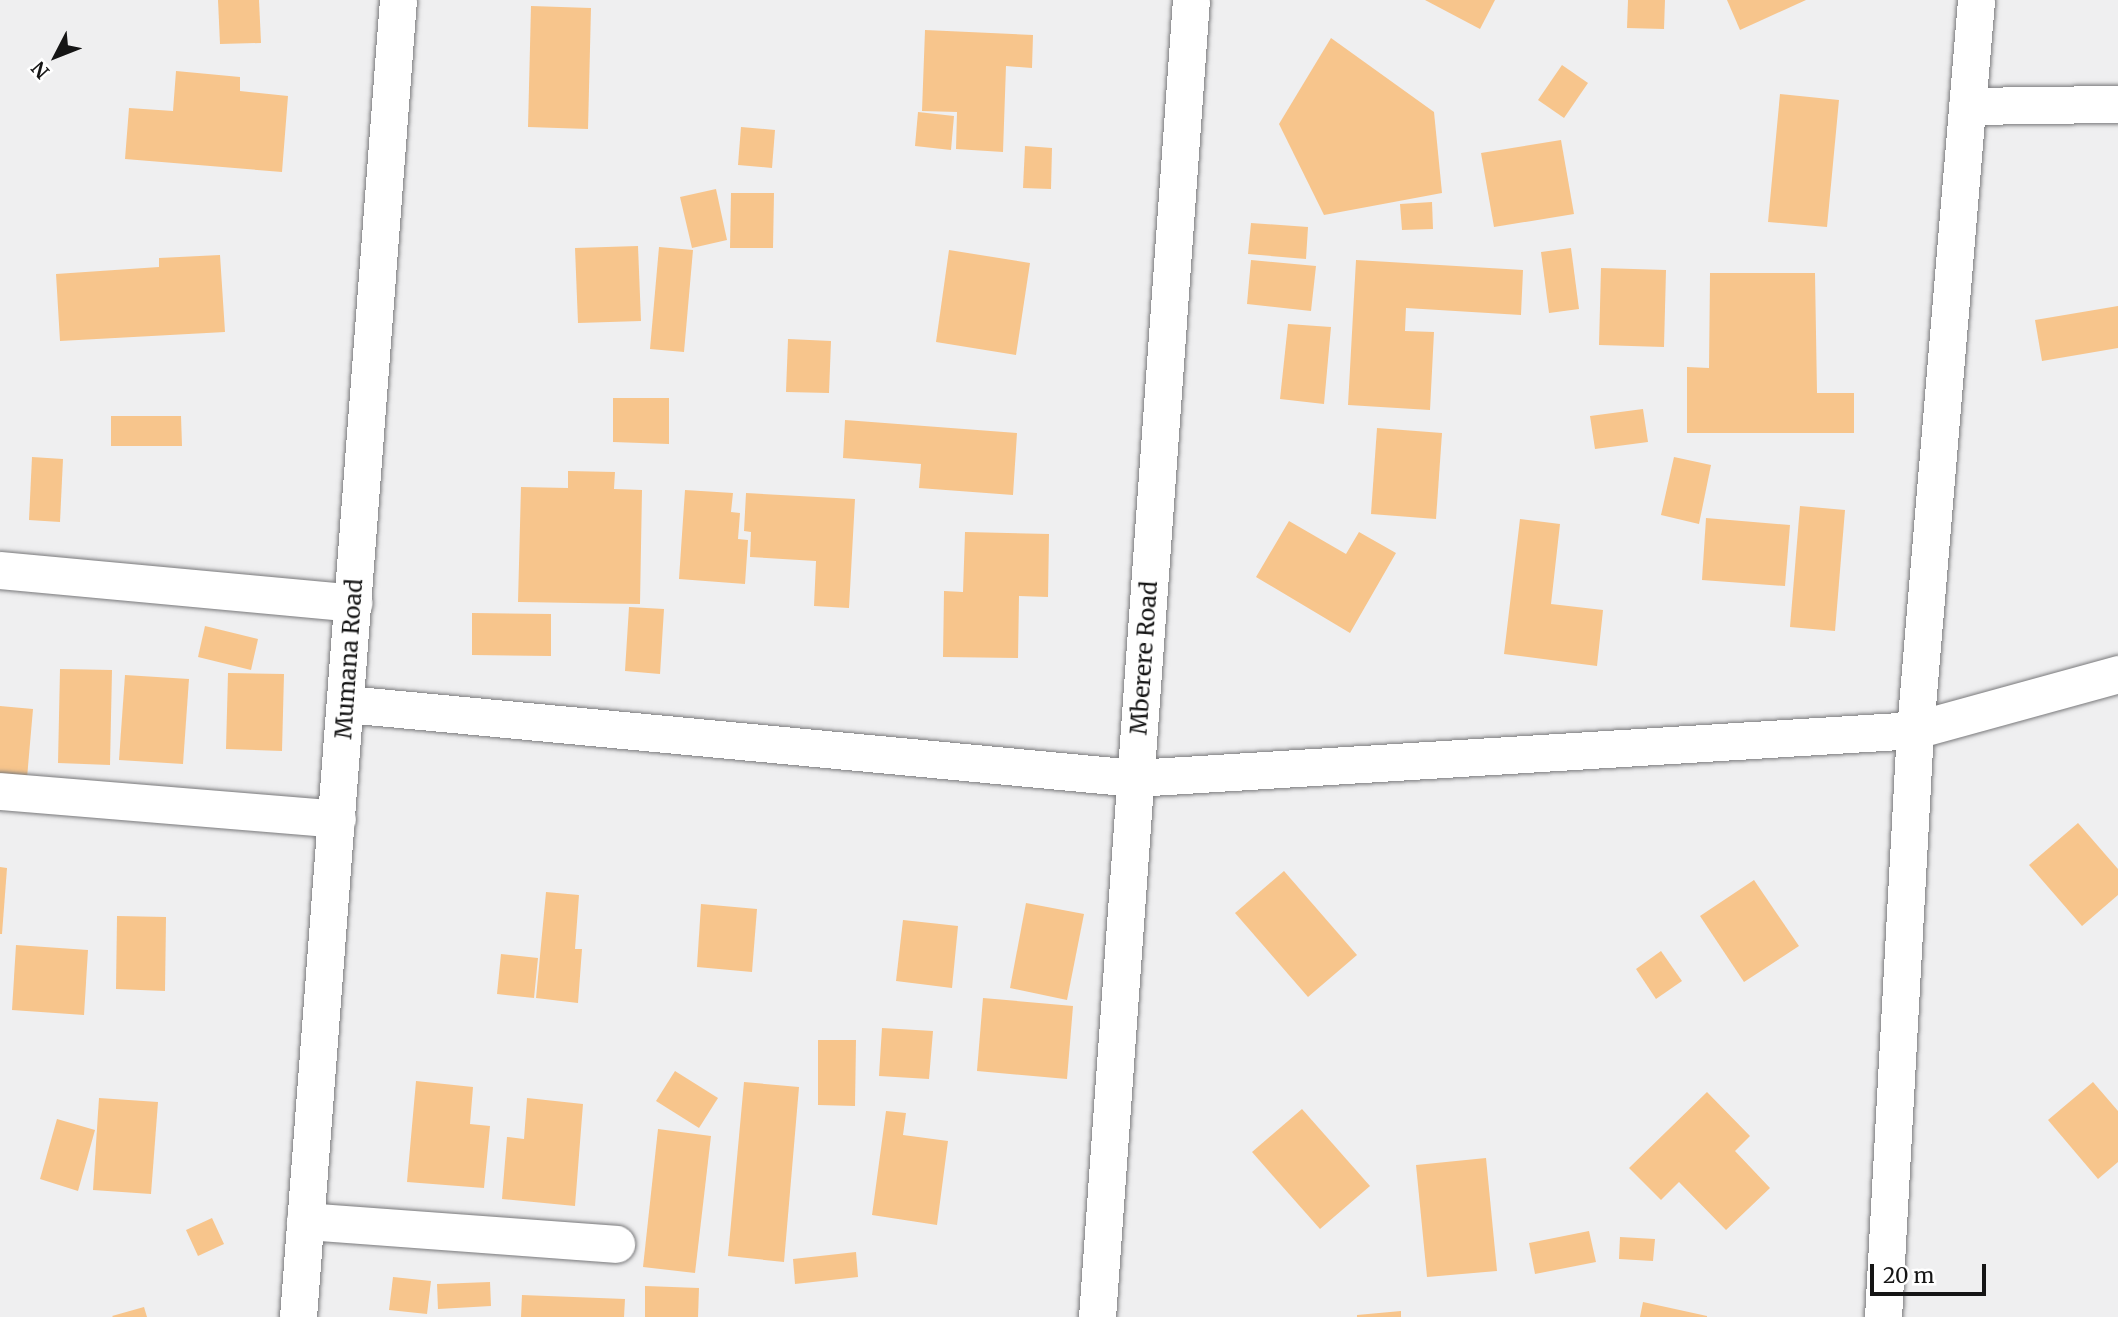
<!DOCTYPE html>
<html>
<head>
<meta charset="utf-8">
<style>
	body { margin:0 }
	#map { position:relative; width:2118px; height:1317px; overflow:hidden; background:#efeff0; font-family:Merriweather,serif }
	div>[style] { position:absolute }
	.building>* { inset:0; background:#f7c58c }
	.roads { filter:drop-shadow(0 0 2px #79797b) drop-shadow(0 0 2px #79797b) }
	.minor>* { height:37px; margin:-18.5px; padding:0 18.5px; transform-origin:18.5px; border-radius:18.5px; background:#fff }
	span { translate:-50% -50%; white-space:nowrap; text-align:center; line-height:1.15; -webkit-text-stroke:5px #fff; paint-order:stroke }
	.street-label { font-size:23px; color:#151515 }
	.north { position:absolute; left:21px; top:21px; width:70px; height:70px; -webkit-text-stroke:5px #fff; paint-order:stroke; rotate:228deg; font-size:19px; font-weight:700; line-height:28px; text-align:center; color:#151515 }
	.north::after { content:''; display:block; margin:auto; width:24px; height:32px; background:#151515; clip-path:polygon(50% 0,100% 100%,50% 72%,0 100%) }
	.scale { position:absolute; left:1870px; top:1264px; width:116px; height:32px; box-sizing:border-box; border:4px solid #151515; border-top:0; padding-left:9px; font-size:21px; line-height:24px; white-space:nowrap; color:#151515; -webkit-text-stroke:5px #fff; paint-order:stroke }
</style>
</head>
<body>
<div id="map">
	<div class="building">
		<div style="clip-path:polygon(218px 0,259px 0,261px 43px,220px 44px)"></div>
		<div style="clip-path:polygon(1425px 0,1495px 0,1480px 29px)"></div>
		<div style="clip-path:polygon(1628px 0,1665px 0,1664px 29px,1627px 28px)"></div>
		<div style="clip-path:polygon(1727px 0,1806px 0,1740px 30px)"></div>
		<div style="clip-path:polygon(531px 6px,591px 8px,588px 129px,528px 127px)"></div>
		<div style="clip-path:polygon(925px 30px,1033px 35px,1032px 68px,1006px 66px,1003px 152px,956px 149px,957px 112px,922px 111px)"></div>
		<div style="clip-path:polygon(1331px 38px,1434px 112px,1442px 193px,1324px 215px,1279px 124px)"></div>
		<div style="clip-path:polygon(1562px 65px,1588px 83px,1564px 118px,1538px 100px)"></div>
		<div style="clip-path:polygon(176px 71px,240px 77px,240px 91px,288px 96px,282px 172px,125px 159px,129px 108px,173px 111px)"></div>
		<div style="clip-path:polygon(1780px 94px,1839px 100px,1827px 227px,1768px 222px)"></div>
		<div style="clip-path:polygon(918px 112px,954px 116px,951px 150px,915px 146px)"></div>
		<div style="clip-path:polygon(741px 127px,775px 130px,772px 168px,738px 165px)"></div>
		<div style="clip-path:polygon(1561px 140px,1574px 214px,1494px 227px,1481px 153px)"></div>
		<div style="clip-path:polygon(1025px 146px,1052px 148px,1051px 189px,1023px 188px)"></div>
		<div style="clip-path:polygon(716px 189px,727px 240px,692px 248px,680px 197px)"></div>
		<div style="clip-path:polygon(731px 193px,774px 193px,773px 248px,730px 248px)"></div>
		<div style="clip-path:polygon(1432px 202px,1433px 229px,1402px 230px,1400px 204px)"></div>
		<div style="clip-path:polygon(1251px 223px,1308px 227px,1306px 259px,1248px 254px)"></div>
		<div style="clip-path:polygon(638px 246px,641px 321px,578px 323px,575px 248px)"></div>
		<div style="clip-path:polygon(659px 247px,693px 250px,684px 352px,650px 349px)"></div>
		<div style="clip-path:polygon(1571px 248px,1579px 309px,1549px 313px,1541px 252px)"></div>
		<div style="clip-path:polygon(949px 250px,1030px 263px,1016px 355px,936px 342px)"></div>
		<div style="clip-path:polygon(220px 255px,225px 332px,60px 341px,56px 274px,159px 267px,159px 258px)"></div>
		<div style="clip-path:polygon(1251px 260px,1316px 266px,1311px 311px,1247px 304px)"></div>
		<div style="clip-path:polygon(1356px 260px,1523px 270px,1521px 315px,1406px 308px,1405px 331px,1434px 332px,1430px 410px,1348px 405px)"></div>
		<div style="clip-path:polygon(1601px 268px,1666px 270px,1664px 347px,1599px 345px)"></div>
		<div style="clip-path:polygon(1710px 273px,1815px 273px,1817px 393px,1854px 393px,1854px 433px,1687px 433px,1687px 367px,1709px 368px)"></div>
		<div style="clip-path:polygon(2118px 306px,2118px 348px,2042px 361px,2035px 320px)"></div>
		<div style="clip-path:polygon(1288px 324px,1331px 327px,1324px 404px,1280px 399px)"></div>
		<div style="clip-path:polygon(788px 339px,831px 341px,829px 393px,786px 392px)"></div>
		<div style="clip-path:polygon(613px 398px,669px 398px,669px 444px,613px 442px)"></div>
		<div style="clip-path:polygon(1643px 409px,1648px 442px,1595px 449px,1590px 416px)"></div>
		<div style="clip-path:polygon(111px 416px,181px 416px,182px 446px,111px 446px)"></div>
		<div style="clip-path:polygon(845px 420px,1017px 433px,1013px 495px,919px 488px,921px 464px,843px 458px)"></div>
		<div style="clip-path:polygon(1377px 428px,1442px 433px,1436px 519px,1371px 514px)"></div>
		<div style="clip-path:polygon(32px 457px,63px 459px,60px 522px,29px 520px)"></div>
		<div style="clip-path:polygon(1674px 457px,1711px 465px,1699px 524px,1661px 515px)"></div>
		<div style="clip-path:polygon(568px 471px,615px 472px,614px 489px,642px 490px,640px 604px,518px 602px,521px 487px,568px 488px)"></div>
		<div style="clip-path:polygon(685px 490px,733px 493px,731px 512px,740px 513px,738px 539px,748px 540px,745px 584px,679px 579px)"></div>
		<div style="clip-path:polygon(746px 493px,855px 499px,849px 608px,814px 606px,816px 561px,750px 557px,751px 532px,744px 531px)"></div>
		<div style="clip-path:polygon(1800px 506px,1845px 510px,1835px 631px,1790px 627px)"></div>
		<div style="clip-path:polygon(1706px 518px,1790px 525px,1785px 586px,1702px 580px)"></div>
		<div style="clip-path:polygon(1520px 519px,1560px 524px,1551px 604px,1603px 610px,1597px 666px,1504px 654px)"></div>
		<div style="clip-path:polygon(1289px 521px,1346px 554px,1359px 532px,1396px 553px,1350px 633px,1256px 577px)"></div>
		<div style="clip-path:polygon(965px 532px,1049px 534px,1048px 597px,1019px 596px,1018px 658px,943px 657px,944px 591px,963px 592px)"></div>
		<div style="clip-path:polygon(629px 607px,664px 609px,660px 674px,625px 671px)"></div>
		<div style="clip-path:polygon(472px 613px,551px 614px,551px 656px,472px 655px)"></div>
		<div style="clip-path:polygon(205px 626px,258px 639px,251px 670px,198px 657px)"></div>
		<div style="clip-path:polygon(60px 669px,112px 670px,110px 765px,58px 763px)"></div>
		<div style="clip-path:polygon(228px 673px,284px 674px,282px 751px,226px 749px)"></div>
		<div style="clip-path:polygon(125px 675px,189px 679px,183px 764px,119px 760px)"></div>
		<div style="clip-path:polygon(0 706px,33px 709px,27px 778px,0 775px)"></div>
		<div style="clip-path:polygon(2078px 823px,2118px 869px,2118px 895px,2082px 926px,2029px 865px)"></div>
		<div style="clip-path:polygon(0 867px,7px 868px,2px 934px,0 934px)"></div>
		<div style="clip-path:polygon(1284px 871px,1357px 955px,1308px 997px,1235px 913px)"></div>
		<div style="clip-path:polygon(1754px 880px,1799px 946px,1744px 982px,1700px 916px)"></div>
		<div style="clip-path:polygon(546px 892px,579px 895px,575px 949px,582px 949px,578px 1003px,536px 998px)"></div>
		<div style="clip-path:polygon(1026px 903px,1084px 914px,1067px 1000px,1010px 988px)"></div>
		<div style="clip-path:polygon(701px 904px,757px 909px,752px 972px,697px 967px)"></div>
		<div style="clip-path:polygon(117px 916px,166px 917px,165px 991px,116px 989px)"></div>
		<div style="clip-path:polygon(903px 920px,958px 926px,952px 988px,896px 981px)"></div>
		<div style="clip-path:polygon(16px 945px,88px 950px,84px 1015px,12px 1010px)"></div>
		<div style="clip-path:polygon(1661px 951px,1682px 981px,1656px 999px,1636px 969px)"></div>
		<div style="clip-path:polygon(501px 954px,538px 958px,534px 998px,497px 994px)"></div>
		<div style="clip-path:polygon(983px 998px,1073px 1006px,1067px 1079px,977px 1071px)"></div>
		<div style="clip-path:polygon(882px 1028px,933px 1031px,929px 1079px,879px 1076px)"></div>
		<div style="clip-path:polygon(818px 1040px,856px 1040px,855px 1106px,818px 1105px)"></div>
		<div style="clip-path:polygon(675px 1071px,718px 1098px,699px 1128px,656px 1101px)"></div>
		<div style="clip-path:polygon(416px 1081px,473px 1087px,470px 1124px,490px 1126px,484px 1188px,407px 1182px)"></div>
		<div style="clip-path:polygon(744px 1082px,799px 1087px,784px 1262px,728px 1256px)"></div>
		<div style="clip-path:polygon(2093px 1082px,2118px 1111px,2118px 1162px,2098px 1179px,2048px 1120px)"></div>
		<div style="clip-path:polygon(1707px 1092px,1750px 1136px,1735px 1151px,1770px 1188px,1726px 1230px,1679px 1182px,1661px 1200px,1629px 1168px)"></div>
		<div style="clip-path:polygon(99px 1098px,158px 1102px,151px 1194px,93px 1190px)"></div>
		<div style="clip-path:polygon(527px 1098px,583px 1104px,575px 1206px,502px 1199px,507px 1137px,524px 1139px)"></div>
		<div style="clip-path:polygon(1302px 1109px,1370px 1186px,1320px 1229px,1252px 1152px)"></div>
		<div style="clip-path:polygon(886px 1111px,906px 1113px,903px 1135px,948px 1141px,937px 1225px,872px 1215px)"></div>
		<div style="clip-path:polygon(57px 1119px,95px 1130px,78px 1191px,40px 1179px)"></div>
		<div style="clip-path:polygon(658px 1129px,711px 1136px,695px 1273px,643px 1267px)"></div>
		<div style="clip-path:polygon(1486px 1158px,1497px 1271px,1427px 1277px,1416px 1165px)"></div>
		<div style="clip-path:polygon(212px 1218px,224px 1244px,198px 1256px,186px 1230px)"></div>
		<div style="clip-path:polygon(1589px 1231px,1596px 1262px,1535px 1274px,1529px 1243px)"></div>
		<div style="clip-path:polygon(1620px 1237px,1655px 1239px,1653px 1261px,1619px 1259px)"></div>
		<div style="clip-path:polygon(856px 1252px,858px 1277px,795px 1284px,793px 1259px)"></div>
		<div style="clip-path:polygon(393px 1277px,431px 1281px,427px 1314px,389px 1310px)"></div>
		<div style="clip-path:polygon(490px 1282px,491px 1306px,438px 1309px,437px 1284px)"></div>
		<div style="clip-path:polygon(645px 1286px,699px 1288px,698px 1317px,645px 1317px)"></div>
		<div style="clip-path:polygon(522px 1295px,625px 1299px,624px 1317px,521px 1317px)"></div>
		<div style="clip-path:polygon(1643px 1302px,1707px 1316px,1707px 1317px,1640px 1317px)"></div>
		<div style="clip-path:polygon(144px 1307px,147px 1317px,113px 1317px,112px 1316px)"></div>
		<div style="clip-path:polygon(1401px 1311px,1401px 1317px,1357px 1317px,1357px 1315px)"></div>
	</div>
	<div class="roads">
		<div class="minor">
			<div style="left:1967px;top:106px;width:151px;rotate:-0.8deg"></div>
			<div style="left:0;top:570px;width:355px;rotate:5.3deg"></div>
			<div style="left:346px;top:704px;width:792px;rotate:5.36deg"></div>
			<div style="left:1135px;top:778px;width:781px;rotate:-3.52deg"></div>
			<div style="left:1915px;top:730px;width:211px;rotate:-15.4deg"></div>
			<div style="left:0;top:791px;width:338px;rotate:4.7deg"></div>
			<div style="left:305px;top:1221px;width:312px;rotate:4.2deg"></div>
			<div style="left:298px;top:1317px;width:1321px;rotate:-85.66deg"></div>
			<div style="left:1097px;top:1317px;width:1320px;rotate:-85.92deg"></div>
			<div style="left:1883px;top:1317px;width:588px;rotate:-86.88deg"></div>
			<div style="left:1915px;top:730px;width:733px;rotate:-85.22deg"></div>
		</div>
	</div>
	<div class="street-label">
		<span style="left:1144px;top:658px;rotate:-86deg">Mberere Road</span>
		<span style="left:349px;top:659px;rotate:-86deg">Mumana Road</span>
	</div>
	<div class="north">N</div>
	<div class="scale">20 m</div>
</div>
</body>
</html>
